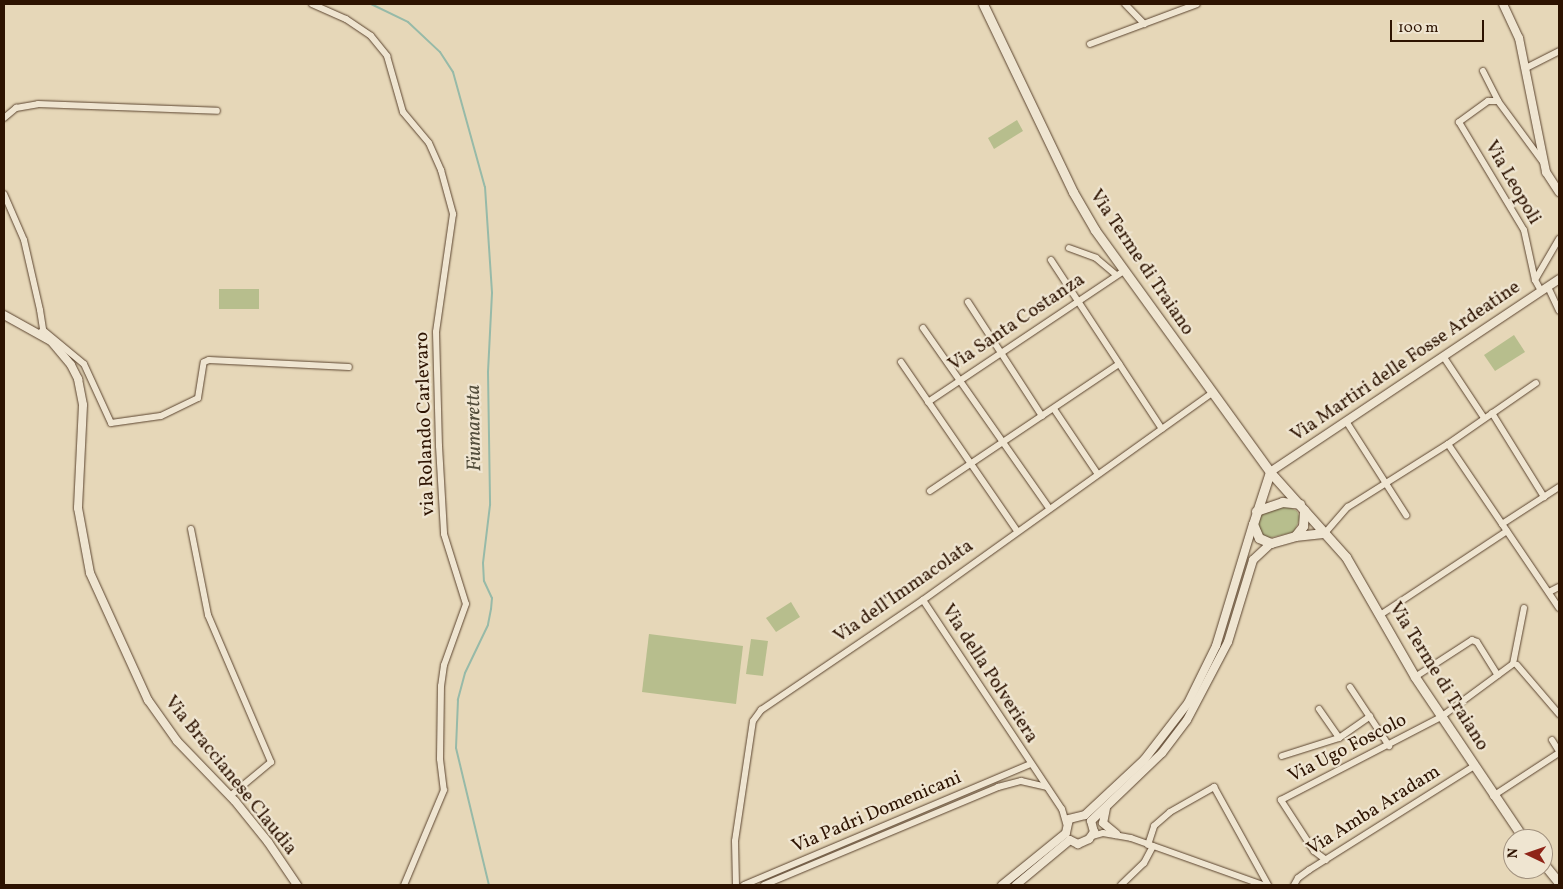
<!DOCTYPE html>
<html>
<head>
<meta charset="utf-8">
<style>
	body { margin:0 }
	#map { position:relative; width:1563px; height:889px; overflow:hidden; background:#e6d7b8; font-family:Vollkorn,serif }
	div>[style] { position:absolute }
	.green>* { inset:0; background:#b7be8d }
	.stream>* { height:2px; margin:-1px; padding:0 1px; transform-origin:1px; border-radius:1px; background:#97baa8 }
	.roads { filter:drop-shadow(0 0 1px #5b442f) drop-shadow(0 0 1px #5b442f) }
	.minor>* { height:6px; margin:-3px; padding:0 3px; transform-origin:3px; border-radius:3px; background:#efe5d1 }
	.tertiary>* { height:8px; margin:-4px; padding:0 4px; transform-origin:4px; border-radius:4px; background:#efe5d1 }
	.secondary>* { height:9px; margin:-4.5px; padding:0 4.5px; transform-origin:4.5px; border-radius:4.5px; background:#efe5d1 }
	span { translate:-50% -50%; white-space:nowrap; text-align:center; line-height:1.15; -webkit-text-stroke:4.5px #efe5d1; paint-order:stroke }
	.street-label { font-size:19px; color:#2d1301 }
	.water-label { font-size:20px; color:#524d3b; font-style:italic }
	.frame { position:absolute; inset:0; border:5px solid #2d1301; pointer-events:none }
	.north { position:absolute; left:1503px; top:829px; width:50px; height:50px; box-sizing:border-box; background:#efe5d1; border:1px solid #a1917e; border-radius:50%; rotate:273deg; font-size:14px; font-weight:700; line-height:20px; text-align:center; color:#2d1301 }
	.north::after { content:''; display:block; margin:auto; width:18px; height:22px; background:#8f2418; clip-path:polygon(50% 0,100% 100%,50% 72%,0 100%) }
	.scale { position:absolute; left:1390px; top:20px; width:94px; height:22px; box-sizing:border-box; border:2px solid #2d1301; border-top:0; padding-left:6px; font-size:15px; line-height:18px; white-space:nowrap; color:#2d1301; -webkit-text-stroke:4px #efe5d1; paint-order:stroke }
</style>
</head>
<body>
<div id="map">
	<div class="green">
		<div style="clip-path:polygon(1017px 120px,1023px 131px,994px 149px,988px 138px)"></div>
		<div style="clip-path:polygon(219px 289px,259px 289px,259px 309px,219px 309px)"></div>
		<div style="clip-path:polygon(1514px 335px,1525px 352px,1495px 371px,1484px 355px)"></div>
		<div style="clip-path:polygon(1287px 506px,1297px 511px,1300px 518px,1294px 532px,1269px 538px,1259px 534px,1256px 522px,1260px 514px)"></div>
		<div style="clip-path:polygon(791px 602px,800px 617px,776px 632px,766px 618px)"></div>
		<div style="clip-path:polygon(649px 634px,743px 646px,736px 704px,642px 692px)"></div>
		<div style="clip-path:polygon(751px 639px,768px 641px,763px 676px,746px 674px)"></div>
	</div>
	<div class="stream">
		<div style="left:371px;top:4px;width:41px;rotate:25.9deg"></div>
		<div style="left:408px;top:22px;width:44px;rotate:43.2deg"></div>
		<div style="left:440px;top:52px;width:24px;rotate:57deg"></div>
		<div style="left:453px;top:72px;width:119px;rotate:74.5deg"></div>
		<div style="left:485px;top:187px;width:106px;rotate:86.2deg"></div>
		<div style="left:492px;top:293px;width:79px;rotate:92.9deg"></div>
		<div style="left:488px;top:372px;width:133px;rotate:89.1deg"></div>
		<div style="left:490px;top:505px;width:58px;rotate:96.9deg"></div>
		<div style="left:483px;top:563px;width:18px;rotate:87deg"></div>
		<div style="left:484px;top:581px;width:19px;rotate:65deg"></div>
		<div style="left:492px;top:598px;width:11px;rotate:95deg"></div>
		<div style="left:491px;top:609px;width:16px;rotate:101deg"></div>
		<div style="left:488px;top:625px;width:53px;rotate:115.6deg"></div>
		<div style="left:465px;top:673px;width:28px;rotate:105deg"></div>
		<div style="left:458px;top:700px;width:48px;rotate:92.4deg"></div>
		<div style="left:456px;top:748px;width:141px;rotate:76.5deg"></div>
	</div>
	<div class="roads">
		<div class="minor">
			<div style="left:312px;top:4px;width:37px;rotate:24deg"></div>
			<div style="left:346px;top:19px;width:30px;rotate:34deg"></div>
			<div style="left:371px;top:36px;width:26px;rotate:51deg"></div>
			<div style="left:387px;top:56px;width:58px;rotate:74.1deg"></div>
			<div style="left:403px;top:112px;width:40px;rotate:50deg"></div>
			<div style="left:429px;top:143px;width:30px;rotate:66deg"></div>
			<div style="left:441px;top:170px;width:46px;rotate:74.7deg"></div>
			<div style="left:453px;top:214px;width:119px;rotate:98.2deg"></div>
			<div style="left:436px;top:332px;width:114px;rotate:88.5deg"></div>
			<div style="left:439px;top:446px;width:88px;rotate:86.7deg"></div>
			<div style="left:444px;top:534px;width:73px;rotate:72.6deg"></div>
			<div style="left:466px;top:604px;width:65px;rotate:109.8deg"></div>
			<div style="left:444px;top:665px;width:21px;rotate:98deg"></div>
			<div style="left:441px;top:686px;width:73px;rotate:90.8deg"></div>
			<div style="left:440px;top:759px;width:31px;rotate:83deg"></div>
			<div style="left:444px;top:790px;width:103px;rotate:112.8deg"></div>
			<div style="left:1125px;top:4px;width:28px;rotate:46deg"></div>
			<div style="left:1090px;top:44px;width:114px;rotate:-20.5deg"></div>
			<div style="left:1526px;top:68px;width:37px;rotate:-27deg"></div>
			<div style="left:1483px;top:71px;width:34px;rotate:63deg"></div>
			<div style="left:1498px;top:101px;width:76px;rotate:53.6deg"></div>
			<div style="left:1498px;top:101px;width:10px;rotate:180deg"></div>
			<div style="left:1488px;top:101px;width:36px;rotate:144deg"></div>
			<div style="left:1459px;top:122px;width:126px;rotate:59deg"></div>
			<div style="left:1524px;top:230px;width:51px;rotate:77.6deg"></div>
			<div style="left:1535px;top:280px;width:13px;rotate:61deg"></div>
			<div style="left:4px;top:118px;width:16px;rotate:-40deg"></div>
			<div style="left:16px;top:108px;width:22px;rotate:-10deg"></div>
			<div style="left:38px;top:104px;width:179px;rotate:2.2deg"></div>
			<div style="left:4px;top:194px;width:50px;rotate:66.5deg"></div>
			<div style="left:24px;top:240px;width:72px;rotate:77.1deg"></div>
			<div style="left:40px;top:310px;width:20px;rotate:81deg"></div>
			<div style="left:43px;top:330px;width:3px;rotate:135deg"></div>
			<div style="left:1069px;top:248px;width:29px;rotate:20deg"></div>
			<div style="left:1096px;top:258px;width:26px;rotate:40deg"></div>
			<div style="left:1051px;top:260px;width:202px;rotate:56.7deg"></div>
			<div style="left:1535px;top:280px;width:48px;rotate:-59.7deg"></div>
			<div style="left:1548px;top:287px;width:26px;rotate:65deg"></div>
			<div style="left:968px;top:302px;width:136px;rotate:57deg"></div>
			<div style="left:923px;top:328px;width:220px;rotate:55deg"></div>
			<div style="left:43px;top:330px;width:53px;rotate:39.7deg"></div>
			<div style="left:84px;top:364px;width:65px;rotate:65.4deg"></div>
			<div style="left:111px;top:423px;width:50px;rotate:-8deg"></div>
			<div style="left:161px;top:416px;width:41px;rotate:-25.9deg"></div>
			<div style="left:198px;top:398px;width:36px;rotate:-81deg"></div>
			<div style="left:204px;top:362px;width:5px;rotate:-22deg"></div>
			<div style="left:209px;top:360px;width:140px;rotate:2.9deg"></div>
			<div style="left:1443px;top:356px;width:74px;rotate:56.5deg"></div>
			<div style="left:901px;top:362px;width:205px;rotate:55.5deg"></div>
			<div style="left:928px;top:402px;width:236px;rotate:-33.8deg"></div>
			<div style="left:1054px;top:409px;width:77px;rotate:56.1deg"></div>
			<div style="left:1492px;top:413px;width:99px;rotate:58.2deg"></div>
			<div style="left:1346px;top:421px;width:112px;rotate:57.4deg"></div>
			<div style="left:1448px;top:444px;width:198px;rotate:55.9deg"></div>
			<div style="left:930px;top:491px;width:228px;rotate:-33.9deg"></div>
			<div style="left:1502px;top:524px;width:68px;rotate:-33deg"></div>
			<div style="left:191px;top:529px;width:88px;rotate:78.8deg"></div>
			<div style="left:208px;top:615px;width:160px;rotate:66.8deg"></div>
			<div style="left:271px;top:762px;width:53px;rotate:140.3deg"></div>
			<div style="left:1325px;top:533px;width:35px;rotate:-49deg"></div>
			<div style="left:1348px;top:507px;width:118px;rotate:-32.2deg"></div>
			<div style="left:1448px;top:444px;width:107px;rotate:-34.7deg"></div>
			<div style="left:1549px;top:592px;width:11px;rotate:-27deg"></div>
			<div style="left:923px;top:600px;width:251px;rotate:56.4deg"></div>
			<div style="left:1062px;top:809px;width:15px;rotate:74deg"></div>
			<div style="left:1380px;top:615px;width:152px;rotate:-33.5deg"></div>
			<div style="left:1517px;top:665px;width:65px;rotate:49.4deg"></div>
			<div style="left:1415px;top:677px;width:68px;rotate:-33deg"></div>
			<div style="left:1472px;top:640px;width:5px;rotate:22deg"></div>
			<div style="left:1477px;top:642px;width:39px;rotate:58deg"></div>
			<div style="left:1350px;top:687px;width:71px;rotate:56.5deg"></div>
			<div style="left:1319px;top:709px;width:35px;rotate:55deg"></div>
			<div style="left:1552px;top:740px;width:13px;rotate:58deg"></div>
			<div style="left:1282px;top:756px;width:60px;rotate:-17.5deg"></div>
			<div style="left:1339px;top:738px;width:38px;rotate:-35deg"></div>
			<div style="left:1493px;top:796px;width:79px;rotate:-33.1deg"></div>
			<div style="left:1092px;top:836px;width:11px;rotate:-15deg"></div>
			<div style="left:1103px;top:833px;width:28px;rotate:10deg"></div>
			<div style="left:1131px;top:838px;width:140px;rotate:19.6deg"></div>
			<div style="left:1148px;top:845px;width:20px;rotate:-72deg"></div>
			<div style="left:1154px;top:826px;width:21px;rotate:-41deg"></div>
			<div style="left:1170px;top:812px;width:51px;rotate:-29.6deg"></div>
			<div style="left:1214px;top:787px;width:112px;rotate:61.1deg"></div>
			<div style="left:1326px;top:860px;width:15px;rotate:-143deg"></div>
			<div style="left:1314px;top:851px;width:61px;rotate:-122.9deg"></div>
			<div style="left:1281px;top:800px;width:180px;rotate:-27.4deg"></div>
			<div style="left:1441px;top:717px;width:89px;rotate:-36.4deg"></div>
			<div style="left:1513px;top:664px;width:57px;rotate:-78.9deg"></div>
			<div style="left:736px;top:885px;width:44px;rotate:-91.3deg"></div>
			<div style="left:735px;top:841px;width:121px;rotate:-81.5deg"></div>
			<div style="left:753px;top:721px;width:14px;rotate:-54deg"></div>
			<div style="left:761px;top:710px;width:196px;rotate:-34.2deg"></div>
			<div style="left:923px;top:600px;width:354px;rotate:-35.6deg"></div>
			<div style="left:744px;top:885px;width:311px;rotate:-22.9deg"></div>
			<div style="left:764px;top:885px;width:254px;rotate:-22.7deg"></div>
			<div style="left:998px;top:787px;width:24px;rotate:-15deg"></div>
			<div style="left:1021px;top:781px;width:26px;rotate:13deg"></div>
			<div style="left:1121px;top:885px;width:32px;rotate:-44deg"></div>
			<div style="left:1144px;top:863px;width:19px;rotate:-62deg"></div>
			<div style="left:1294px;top:885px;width:8px;rotate:-60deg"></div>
			<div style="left:1298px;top:878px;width:14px;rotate:-36deg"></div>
			<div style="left:1309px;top:870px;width:195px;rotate:-32.2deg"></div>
		</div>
		<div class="tertiary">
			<div style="left:1503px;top:4px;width:38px;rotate:65deg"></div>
			<div style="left:1519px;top:38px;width:137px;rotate:78.6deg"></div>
			<div style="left:1546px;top:172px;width:24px;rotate:57deg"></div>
			<div style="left:4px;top:315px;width:54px;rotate:29deg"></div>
			<div style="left:51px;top:341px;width:31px;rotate:50deg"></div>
			<div style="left:71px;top:365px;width:16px;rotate:63deg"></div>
			<div style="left:78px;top:379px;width:26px;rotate:79deg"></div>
			<div style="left:83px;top:405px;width:103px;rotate:92.8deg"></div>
			<div style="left:78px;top:508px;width:66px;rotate:79.5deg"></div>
			<div style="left:90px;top:573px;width:140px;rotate:65.5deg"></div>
			<div style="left:148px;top:700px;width:50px;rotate:54.7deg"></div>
			<div style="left:177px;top:741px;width:83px;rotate:46deg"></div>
			<div style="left:235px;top:801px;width:53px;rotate:51.2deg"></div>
			<div style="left:268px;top:842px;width:52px;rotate:56deg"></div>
			<div style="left:1270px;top:472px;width:348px;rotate:-33.7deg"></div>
			<div style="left:1106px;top:808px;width:15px;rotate:101deg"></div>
			<div style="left:1103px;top:823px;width:17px;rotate:40deg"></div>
			<div style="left:1091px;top:821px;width:98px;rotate:-43.8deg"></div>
			<div style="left:1162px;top:753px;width:41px;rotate:-52.9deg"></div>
			<div style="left:1187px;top:720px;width:88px;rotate:-62.3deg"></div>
			<div style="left:1228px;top:642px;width:86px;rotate:-73deg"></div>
			<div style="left:1253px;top:560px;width:25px;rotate:-43deg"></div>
			<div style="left:1066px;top:833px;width:14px;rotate:-78deg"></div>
			<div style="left:1069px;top:819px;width:16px;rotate:-14deg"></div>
			<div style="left:1085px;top:815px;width:81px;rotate:-43deg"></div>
			<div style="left:1144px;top:760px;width:72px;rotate:-52.3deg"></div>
			<div style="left:1188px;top:703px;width:64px;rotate:-63.8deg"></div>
			<div style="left:1216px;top:646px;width:127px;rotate:-73.1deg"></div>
			<div style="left:1070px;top:840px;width:9px;rotate:27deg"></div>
			<div style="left:1078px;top:844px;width:12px;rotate:-24deg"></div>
			<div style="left:1089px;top:839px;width:9px;rotate:-54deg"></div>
			<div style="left:1094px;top:832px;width:11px;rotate:-105deg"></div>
			<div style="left:1002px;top:885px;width:82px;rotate:-39.1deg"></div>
			<div style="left:1016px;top:885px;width:70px;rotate:-39.8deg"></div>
		</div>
		<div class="secondary">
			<div style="left:983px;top:4px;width:208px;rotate:64.4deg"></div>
			<div style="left:1073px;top:192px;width:44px;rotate:59.9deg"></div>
			<div style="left:1095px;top:230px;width:299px;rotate:54.1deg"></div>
			<div style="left:1270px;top:472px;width:114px;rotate:48.2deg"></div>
			<div style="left:1346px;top:557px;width:138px;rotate:60.1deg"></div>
			<div style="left:1415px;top:677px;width:195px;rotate:56.1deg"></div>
			<div style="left:1270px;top:472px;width:55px;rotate:108.1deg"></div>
			<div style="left:1253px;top:524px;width:15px;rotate:67deg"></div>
			<div style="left:1259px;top:538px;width:13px;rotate:23deg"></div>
			<div style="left:1271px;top:543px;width:25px;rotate:-16deg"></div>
			<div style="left:1295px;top:536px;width:30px;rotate:-6deg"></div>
			<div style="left:1256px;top:511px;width:28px;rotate:-19deg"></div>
			<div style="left:1282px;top:502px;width:18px;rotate:6deg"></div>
			<div style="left:1295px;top:536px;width:13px;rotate:-51deg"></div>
			<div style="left:1303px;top:526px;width:16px;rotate:-86deg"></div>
			<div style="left:1543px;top:863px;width:26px;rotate:51deg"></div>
		</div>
	</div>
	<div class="street-label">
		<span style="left:1512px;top:183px;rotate:60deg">Via Leopoli</span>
		<span style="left:1141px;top:263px;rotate:56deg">Via Terme di Traiano</span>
		<span style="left:1017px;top:323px;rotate:-34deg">Via Santa Costanza</span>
		<span style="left:1406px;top:362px;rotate:-34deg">Via Martiri delle Fosse Ardeatine</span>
		<span style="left:426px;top:424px;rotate:-92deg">via Rolando Carlevaro</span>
		<span style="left:904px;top:592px;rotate:-35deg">Via dell'Immacolata</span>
		<span style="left:989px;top:674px;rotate:57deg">Via della Polveriera</span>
		<span style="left:1438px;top:677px;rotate:58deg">Via Terme di Traiano</span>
		<span style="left:1348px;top:749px;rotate:-27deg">Via Ugo Foscolo</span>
		<span style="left:230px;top:776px;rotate:51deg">Via Braccianese Claudia</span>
		<span style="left:1374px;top:811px;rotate:-32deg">Via Amba Aradam</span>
		<span style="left:877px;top:813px;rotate:-23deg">Via Padri Domenicani</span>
	</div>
	<div class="water-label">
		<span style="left:475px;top:428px;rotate:-91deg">Fiumaretta</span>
	</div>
	<div class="frame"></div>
	<div class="north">N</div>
	<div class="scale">100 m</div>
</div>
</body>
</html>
